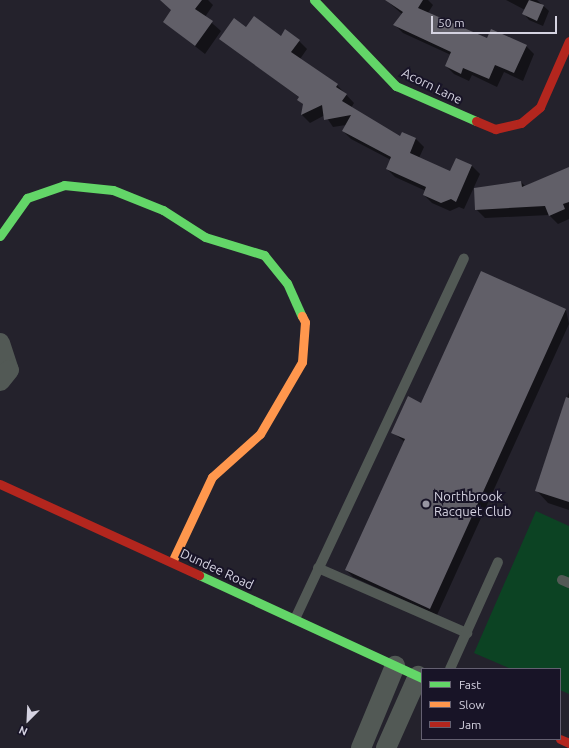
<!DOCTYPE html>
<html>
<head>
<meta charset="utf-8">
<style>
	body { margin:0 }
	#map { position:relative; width:569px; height:748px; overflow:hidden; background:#24222c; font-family:Ubuntu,sans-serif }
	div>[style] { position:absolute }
	.green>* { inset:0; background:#0c4323 }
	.shadow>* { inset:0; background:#0007 }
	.building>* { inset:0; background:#615f68 }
	.lane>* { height:10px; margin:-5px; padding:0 5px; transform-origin:5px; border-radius:5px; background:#525955 }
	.street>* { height:20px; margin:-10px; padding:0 10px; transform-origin:10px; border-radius:10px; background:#525955 }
	.fast>* { height:9px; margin:-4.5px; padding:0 4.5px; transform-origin:4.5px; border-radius:4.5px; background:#63d668 }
	.slow>* { height:9px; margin:-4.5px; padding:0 4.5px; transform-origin:4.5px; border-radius:4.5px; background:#ff974d }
	.jam>* { height:9px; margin:-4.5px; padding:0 4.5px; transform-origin:4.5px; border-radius:4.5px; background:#b3261e }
	.dots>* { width:11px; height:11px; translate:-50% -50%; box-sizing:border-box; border:2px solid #181427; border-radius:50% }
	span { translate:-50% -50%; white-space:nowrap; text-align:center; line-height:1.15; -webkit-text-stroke:4px #181427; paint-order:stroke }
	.street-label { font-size:13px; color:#d5d3e1 }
	.poi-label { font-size:13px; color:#d5d3e1 }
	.left { translate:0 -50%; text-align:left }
	.legend { position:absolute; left:421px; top:668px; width:140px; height:72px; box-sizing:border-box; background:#181427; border:1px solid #646071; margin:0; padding:5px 7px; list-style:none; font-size:12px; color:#d5d3e1 }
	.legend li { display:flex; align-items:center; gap:8px; height:20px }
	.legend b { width:20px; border:1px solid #646071 }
	.north { position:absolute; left:8px; top:700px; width:40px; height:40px; -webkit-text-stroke:3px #181427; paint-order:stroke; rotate:204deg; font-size:11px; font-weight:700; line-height:16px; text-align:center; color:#d5d3e1 }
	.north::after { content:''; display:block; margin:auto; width:14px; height:18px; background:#d5d3e1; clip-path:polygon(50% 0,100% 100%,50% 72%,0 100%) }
	.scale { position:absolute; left:431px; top:16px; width:126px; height:18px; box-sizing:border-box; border:2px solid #d5d3e1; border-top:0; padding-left:5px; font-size:12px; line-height:14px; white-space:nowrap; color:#d5d3e1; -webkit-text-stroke:3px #181427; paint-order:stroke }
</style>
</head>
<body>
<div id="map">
	<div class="green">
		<div style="clip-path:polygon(536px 511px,569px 526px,569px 694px,560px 690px,560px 669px,511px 669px,474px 653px)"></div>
	</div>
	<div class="shadow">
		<div style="clip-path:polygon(161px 0,208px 0,213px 5px,205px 17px,221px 31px,205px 54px,164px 22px,172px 10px)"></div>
		<div style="clip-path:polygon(386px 0,428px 0,433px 5px,428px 13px,488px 40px,526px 46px,534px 54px,523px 81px,504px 72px,497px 87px,472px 75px,469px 81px,454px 74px,446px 66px,451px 55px,403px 33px,395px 25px,402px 14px)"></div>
		<div style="clip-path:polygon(506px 0,537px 0,549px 11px,543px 26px,529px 20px,524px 14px,525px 10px)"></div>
		<div style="clip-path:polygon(247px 28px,299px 41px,307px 49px,300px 59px,337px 85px,354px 103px,351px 108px,401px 138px,403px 133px,416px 139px,424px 147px,419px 158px,451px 172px,456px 159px,472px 166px,480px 174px,464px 209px,459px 207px,450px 211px,432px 203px,424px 195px,426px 191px,395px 177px,387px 169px,391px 160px,351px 139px,343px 131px,346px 125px,333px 127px,325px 115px,310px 123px,302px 115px,304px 106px,300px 98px,221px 39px)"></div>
		<div style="clip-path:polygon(569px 168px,569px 219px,558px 224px,549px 215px,485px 218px,476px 209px,521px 182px,525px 186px)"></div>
		<div style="clip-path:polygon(481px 272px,566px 310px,569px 324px,437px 615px,353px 577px,346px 570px,405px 442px,392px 432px,421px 404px)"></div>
		<div style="clip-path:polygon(569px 392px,569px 510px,548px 503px,537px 491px)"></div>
	</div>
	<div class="building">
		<div style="clip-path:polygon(160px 0,202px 0,195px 9px,213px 21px,195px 46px,163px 22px,171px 10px)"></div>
		<div style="clip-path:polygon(385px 0,423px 0,418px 8px,487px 38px,491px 29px,527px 45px,514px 73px,495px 65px,489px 79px,463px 68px,461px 74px,445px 66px,451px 52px,393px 25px,403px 12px)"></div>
		<div style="clip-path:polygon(529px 0,544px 5px,537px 21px,522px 14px)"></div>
		<div style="clip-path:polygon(254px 16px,281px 36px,285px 29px,300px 40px,291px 52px,338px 84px,336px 87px,347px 94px,342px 101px,400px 136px,402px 132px,416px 138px,410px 153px,450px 171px,456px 158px,472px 165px,456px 202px,451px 199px,441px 203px,423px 195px,426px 187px,386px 169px,391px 157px,342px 131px,351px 115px,324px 120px,322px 105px,301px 115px,303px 104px,297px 100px,299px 97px,219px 39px,234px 18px,246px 27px)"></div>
		<div style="clip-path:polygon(569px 167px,569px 202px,563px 204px,565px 209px,549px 216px,545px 206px,475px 210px,474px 188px,521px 181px,522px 187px)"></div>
		<div style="clip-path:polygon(481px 271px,566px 309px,430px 609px,345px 570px,405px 439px,391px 433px,408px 396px,421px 403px)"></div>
		<div style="clip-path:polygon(566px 397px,569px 398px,569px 502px,535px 491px)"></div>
	</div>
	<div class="lane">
		<div style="left:318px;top:568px;width:163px;rotate:23.6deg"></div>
		<div style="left:562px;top:580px;width:8px;rotate:23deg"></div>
		<div style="left:295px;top:619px;width:398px;rotate:-64.9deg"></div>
		<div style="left:450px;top:669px;width:117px;rotate:-65.8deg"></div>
	</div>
	<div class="street">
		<div style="left:0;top:343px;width:28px;rotate:72deg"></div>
		<div style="left:9px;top:370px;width:14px;rotate:129deg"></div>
		<div style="left:361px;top:748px;width:89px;rotate:-67.5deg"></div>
		<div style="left:386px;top:748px;width:79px;rotate:-66deg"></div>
	</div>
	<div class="fast">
		<div style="left:314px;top:0;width:119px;rotate:46.4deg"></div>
		<div style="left:396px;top:86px;width:87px;rotate:23.6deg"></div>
		<div style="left:0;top:236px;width:47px;rotate:-54.6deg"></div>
		<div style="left:27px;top:198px;width:39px;rotate:-19deg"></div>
		<div style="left:64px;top:185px;width:49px;rotate:5.8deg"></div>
		<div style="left:113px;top:190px;width:54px;rotate:21.8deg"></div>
		<div style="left:163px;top:210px;width:50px;rotate:32.7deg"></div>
		<div style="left:205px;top:237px;width:62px;rotate:17deg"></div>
		<div style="left:264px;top:255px;width:36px;rotate:51deg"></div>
		<div style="left:287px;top:283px;width:36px;rotate:66deg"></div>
		<div style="left:199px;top:575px;width:246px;rotate:24.8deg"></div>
	</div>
	<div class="slow">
		<div style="left:172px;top:562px;width:94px;rotate:-64.8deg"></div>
		<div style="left:212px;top:477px;width:64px;rotate:-41.9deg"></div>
		<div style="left:260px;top:434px;width:83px;rotate:-59.7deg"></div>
		<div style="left:302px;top:362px;width:40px;rotate:-85.7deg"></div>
		<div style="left:305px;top:322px;width:7px;rotate:-117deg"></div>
	</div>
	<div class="jam">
		<div style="left:476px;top:121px;width:21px;rotate:23deg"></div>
		<div style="left:495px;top:129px;width:27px;rotate:-13deg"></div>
		<div style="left:521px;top:123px;width:25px;rotate:-40deg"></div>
		<div style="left:540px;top:107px;width:72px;rotate:-66.3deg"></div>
		<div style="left:0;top:484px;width:219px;rotate:24.6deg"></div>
		<div style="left:560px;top:739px;width:10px;rotate:24deg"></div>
	</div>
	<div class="dots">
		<div style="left:426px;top:504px;background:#9795a2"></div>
	</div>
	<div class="street-label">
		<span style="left:432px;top:86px;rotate:26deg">Acorn Lane</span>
		<span style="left:217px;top:569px;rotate:25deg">Dundee Road</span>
	</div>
	<div class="poi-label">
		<span class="left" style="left:434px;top:504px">Northbrook<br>Racquet Club</span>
	</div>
	<ul class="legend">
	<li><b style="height:5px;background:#63d668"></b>Fast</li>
	<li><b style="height:5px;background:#ff974d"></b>Slow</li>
	<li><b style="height:5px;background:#b3261e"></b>Jam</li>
	</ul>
	<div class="north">N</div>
	<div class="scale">50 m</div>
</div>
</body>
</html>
